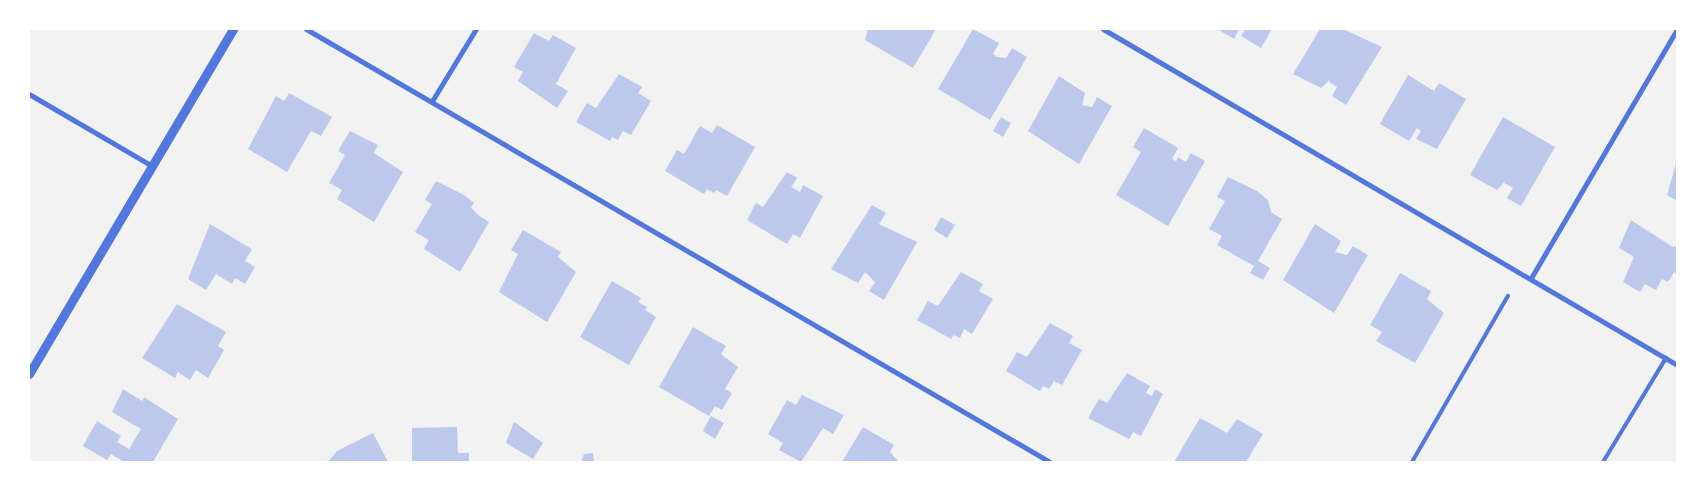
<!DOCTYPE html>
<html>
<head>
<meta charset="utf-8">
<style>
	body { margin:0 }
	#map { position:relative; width:1706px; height:491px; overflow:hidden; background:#f2f2f2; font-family:Lato,sans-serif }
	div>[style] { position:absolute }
	.building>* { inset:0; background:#bdc9ec }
	.service>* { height:4px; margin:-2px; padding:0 2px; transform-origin:2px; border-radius:2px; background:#5277de }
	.minor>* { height:5px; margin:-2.5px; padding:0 2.5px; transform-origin:2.5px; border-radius:2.5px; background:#5277de }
	.tertiary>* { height:9px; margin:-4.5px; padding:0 4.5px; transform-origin:4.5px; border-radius:4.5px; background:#5277de }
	span { translate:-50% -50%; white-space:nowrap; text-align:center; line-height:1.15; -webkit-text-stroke:5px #fff; paint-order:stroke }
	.frame { position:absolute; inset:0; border:30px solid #fff; pointer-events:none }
</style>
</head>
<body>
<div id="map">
	<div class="building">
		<div style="clip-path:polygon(936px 29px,913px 68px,865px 40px,868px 29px)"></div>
		<div style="clip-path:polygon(973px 29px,999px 43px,993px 54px,997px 57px,1006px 58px,1012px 48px,1027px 57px,990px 120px,938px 89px)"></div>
		<div style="clip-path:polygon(1217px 29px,1239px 29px,1234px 39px)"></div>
		<div style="clip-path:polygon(1245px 29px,1272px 29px,1261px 48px,1241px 36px)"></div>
		<div style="clip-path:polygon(1320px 29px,1343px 29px,1382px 47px,1346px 105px,1332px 96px,1337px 87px,1329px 82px,1331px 79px,1321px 88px,1293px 74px)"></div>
		<div style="clip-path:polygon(534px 33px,549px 41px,553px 35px,576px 48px,556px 84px,568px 91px,557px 108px,518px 81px,523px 72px,514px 67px)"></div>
		<div style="clip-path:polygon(619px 74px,642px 87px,638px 93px,651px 101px,631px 135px,623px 131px,618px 140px,612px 137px,610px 141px,576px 122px,587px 103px,596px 108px)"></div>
		<div style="clip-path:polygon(1408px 75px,1434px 91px,1439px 83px,1466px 99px,1437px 149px,1416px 139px,1421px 131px,1417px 128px,1409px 141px,1380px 124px)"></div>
		<div style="clip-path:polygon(1059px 76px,1085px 93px,1082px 105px,1092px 107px,1097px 97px,1112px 106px,1079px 164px,1028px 131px)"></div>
		<div style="clip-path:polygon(289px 93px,332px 117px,321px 136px,311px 131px,287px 172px,248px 149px,276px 96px,284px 101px)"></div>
		<div style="clip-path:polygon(1001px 117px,1011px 123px,1003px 137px,993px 131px)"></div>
		<div style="clip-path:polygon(1503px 117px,1555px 147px,1521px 206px,1507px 198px,1513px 188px,1504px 183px,1506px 180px,1497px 190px,1470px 175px)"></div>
		<div style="clip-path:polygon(717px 125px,755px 147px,727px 196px,716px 190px,714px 193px,707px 189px,704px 194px,665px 171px,677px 150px,684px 154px,700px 126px,712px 133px)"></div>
		<div style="clip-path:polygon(1144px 128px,1178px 148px,1172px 159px,1176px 161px,1178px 157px,1186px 162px,1191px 153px,1205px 161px,1168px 226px,1116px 195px,1141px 152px,1133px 147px)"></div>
		<div style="clip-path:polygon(350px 131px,378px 145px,374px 153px,403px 172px,374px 222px,337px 199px,342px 190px,329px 183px,345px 155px,338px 151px)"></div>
		<div style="clip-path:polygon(1677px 160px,1677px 201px,1667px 195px)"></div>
		<div style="clip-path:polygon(787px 172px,797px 178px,791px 187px,800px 192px,803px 185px,823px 196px,800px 238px,793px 234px,787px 244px,747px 220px,756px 203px,763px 207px)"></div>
		<div style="clip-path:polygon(1228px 177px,1257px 191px,1268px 200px,1271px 212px,1282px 219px,1258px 261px,1270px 268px,1263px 280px,1250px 273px,1254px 266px,1217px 245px,1222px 236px,1209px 229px,1225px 201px,1217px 197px)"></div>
		<div style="clip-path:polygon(436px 181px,464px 195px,474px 203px,471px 207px,478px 215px,489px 222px,460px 272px,424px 249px,429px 240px,415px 232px,432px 204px,425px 200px)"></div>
		<div style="clip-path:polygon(872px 205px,886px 213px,879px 224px,917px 242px,884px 300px,869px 291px,875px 282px,865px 272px,858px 283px,831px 269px)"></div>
		<div style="clip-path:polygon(941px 217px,955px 225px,947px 238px,934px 230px)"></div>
		<div style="clip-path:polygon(1631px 220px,1673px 247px,1677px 246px,1677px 274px,1674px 272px,1668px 282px,1662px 279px,1656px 290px,1645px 284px,1640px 292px,1623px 282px,1634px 257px,1619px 248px)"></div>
		<div style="clip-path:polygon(210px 224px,252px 249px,245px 261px,255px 267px,245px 284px,235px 278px,232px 284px,216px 274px,206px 290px,188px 279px)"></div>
		<div style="clip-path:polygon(1315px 224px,1341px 241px,1335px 252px,1347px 255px,1353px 246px,1368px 255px,1334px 313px,1283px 280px)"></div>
		<div style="clip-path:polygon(523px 230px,561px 252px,558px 257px,576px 272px,547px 322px,499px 292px,518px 254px,511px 250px)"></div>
		<div style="clip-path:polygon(961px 272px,983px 284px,979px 291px,993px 299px,972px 334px,964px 329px,960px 338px,954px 335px,951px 339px,917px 320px,928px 301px,938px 306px)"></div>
		<div style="clip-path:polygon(1400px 273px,1431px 291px,1427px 299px,1444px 313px,1415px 363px,1376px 341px,1382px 332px,1370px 325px)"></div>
		<div style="clip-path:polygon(612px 281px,641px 298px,638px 302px,647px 307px,645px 310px,656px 317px,629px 365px,580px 337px)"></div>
		<div style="clip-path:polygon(177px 304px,226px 332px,218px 346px,224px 350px,208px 378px,196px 370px,190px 380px,178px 372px,175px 378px,142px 358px)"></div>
		<div style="clip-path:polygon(1050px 323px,1073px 336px,1069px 343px,1082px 350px,1062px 385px,1054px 381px,1049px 389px,1043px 386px,1040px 391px,1006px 371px,1017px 352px,1027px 357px)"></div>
		<div style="clip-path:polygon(693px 327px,726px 346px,721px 354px,738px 367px,725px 389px,732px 393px,722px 410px,715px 406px,709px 416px,659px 387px)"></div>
		<div style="clip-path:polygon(1127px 373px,1150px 386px,1146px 393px,1152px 396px,1155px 389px,1163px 394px,1141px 436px,1133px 432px,1129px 439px,1088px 418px,1099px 399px,1107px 403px)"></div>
		<div style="clip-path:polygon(123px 389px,142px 401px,144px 397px,178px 419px,153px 462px,124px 462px,111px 454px,107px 460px,83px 446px,97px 421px,121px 436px,117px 442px,129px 449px,141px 429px,112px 412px)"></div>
		<div style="clip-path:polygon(802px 395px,844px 415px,833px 434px,823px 428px,801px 462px,779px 450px,783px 443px,768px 434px,787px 400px,796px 405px)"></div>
		<div style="clip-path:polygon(711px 416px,724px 423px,715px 439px,703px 431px)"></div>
		<div style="clip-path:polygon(1200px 418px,1227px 433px,1237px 419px,1263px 434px,1246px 462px,1174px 462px)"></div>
		<div style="clip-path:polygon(514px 422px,543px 443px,533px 459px,506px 443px)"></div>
		<div style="clip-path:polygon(457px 427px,458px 453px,469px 453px,469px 462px,412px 462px,412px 428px)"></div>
		<div style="clip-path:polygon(863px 427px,894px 445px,890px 452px,899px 462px,842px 462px)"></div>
		<div style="clip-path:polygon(373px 433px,388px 462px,328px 462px,337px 451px)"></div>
		<div style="clip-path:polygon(593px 453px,594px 462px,581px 462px,584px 454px)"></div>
	</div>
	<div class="service">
		<div style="left:1412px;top:462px;width:192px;rotate:-60deg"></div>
		<div style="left:1603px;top:462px;width:122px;rotate:-58.8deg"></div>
	</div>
	<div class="minor">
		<div style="left:306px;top:29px;width:861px;rotate:30.2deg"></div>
		<div style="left:1103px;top:29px;width:665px;rotate:30.34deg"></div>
		<div style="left:29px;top:94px;width:143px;rotate:30.3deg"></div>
		<div style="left:432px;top:101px;width:84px;rotate:-58.6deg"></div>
		<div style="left:1531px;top:278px;width:289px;rotate:-59.6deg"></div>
	</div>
	<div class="tertiary">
		<div style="left:29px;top:374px;width:401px;rotate:-59.4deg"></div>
	</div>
	<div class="frame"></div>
</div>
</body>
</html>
